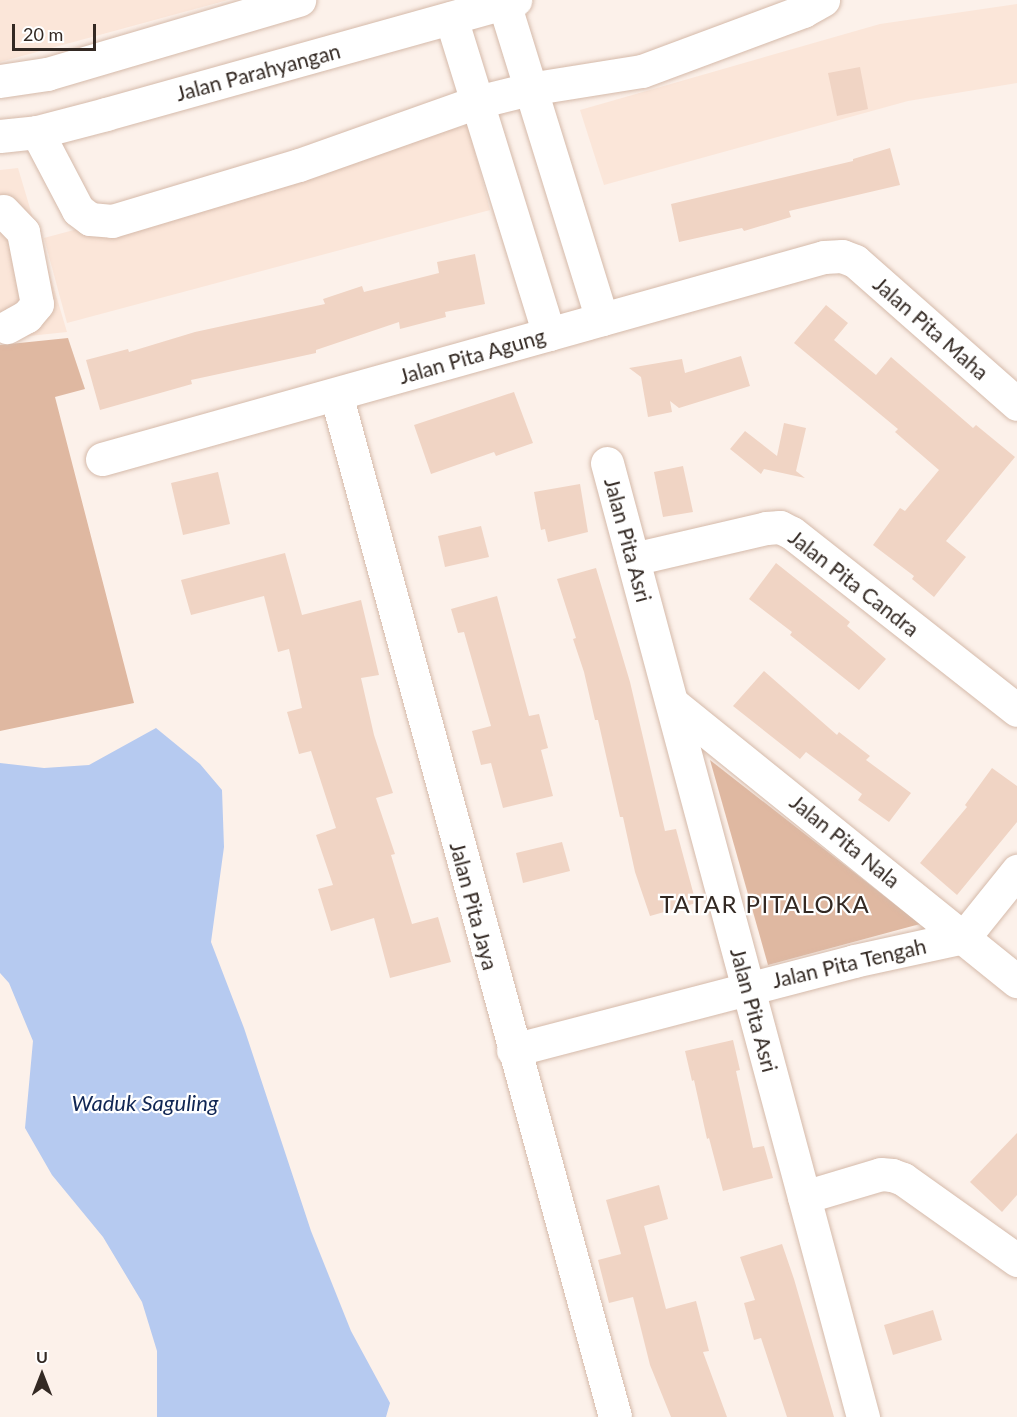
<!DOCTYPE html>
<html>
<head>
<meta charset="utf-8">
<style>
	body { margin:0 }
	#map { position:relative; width:1017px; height:1417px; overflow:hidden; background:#fcf1ea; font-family:Lato,sans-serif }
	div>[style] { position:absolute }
	.built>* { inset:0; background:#fbe6d9 }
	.green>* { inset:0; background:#dfb8a1 }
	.water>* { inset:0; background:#b6caf0 }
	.building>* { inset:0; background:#f0d4c4 }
	.roads { filter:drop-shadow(0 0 2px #d5baaa) drop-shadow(0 0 2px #d5baaa) }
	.minor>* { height:33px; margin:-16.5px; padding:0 16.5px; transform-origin:16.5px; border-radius:16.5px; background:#fff }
	.major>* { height:33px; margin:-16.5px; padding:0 16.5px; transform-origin:16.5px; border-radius:16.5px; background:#fff }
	span { translate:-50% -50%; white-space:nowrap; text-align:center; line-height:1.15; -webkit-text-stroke:4.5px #fff; paint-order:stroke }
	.street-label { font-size:21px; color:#332923 }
	.water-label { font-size:22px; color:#102654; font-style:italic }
	.quarter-label { font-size:24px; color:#332923; letter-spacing:1.5px }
	.north { position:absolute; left:12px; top:1345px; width:60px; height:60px; -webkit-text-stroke:4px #fff; paint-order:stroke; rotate:0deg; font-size:16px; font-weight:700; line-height:24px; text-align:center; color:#332923 }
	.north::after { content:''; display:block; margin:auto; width:21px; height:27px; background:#332923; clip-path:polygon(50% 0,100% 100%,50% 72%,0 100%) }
	.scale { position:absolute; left:12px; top:24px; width:84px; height:27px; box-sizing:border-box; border:3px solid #332923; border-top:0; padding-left:8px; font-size:18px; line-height:21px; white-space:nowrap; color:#332923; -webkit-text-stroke:4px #fff; paint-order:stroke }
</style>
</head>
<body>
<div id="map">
	<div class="built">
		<div style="clip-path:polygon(0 0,228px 0,0 62px)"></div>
		<div style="clip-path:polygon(1017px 4px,1017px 83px,908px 101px,604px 185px,580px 110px,880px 24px)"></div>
		<div style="clip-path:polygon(468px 125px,490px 210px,67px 323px,44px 238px)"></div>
		<div style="clip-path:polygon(18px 168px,67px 332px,0 339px,0 170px)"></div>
	</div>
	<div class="green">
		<div style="clip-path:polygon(68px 338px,85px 389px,55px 397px,134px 703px,0 731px,0 345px)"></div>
		<div style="clip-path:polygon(710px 760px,920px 924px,768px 965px)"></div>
	</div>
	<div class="water">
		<div style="clip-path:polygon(156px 728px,200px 764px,222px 790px,224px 847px,211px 942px,244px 1028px,311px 1231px,351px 1331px,390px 1403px,386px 1417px,157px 1417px,157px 1351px,142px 1302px,103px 1237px,52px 1175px,25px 1128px,33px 1041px,9px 983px,0 973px,0 763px,44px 768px,89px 765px)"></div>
	</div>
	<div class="building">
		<div style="clip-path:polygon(860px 67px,868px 109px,837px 116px,828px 73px)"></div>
		<div style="clip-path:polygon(890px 148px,900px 185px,789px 211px,791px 217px,744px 231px,742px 228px,679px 242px,671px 204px,853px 161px,853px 159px)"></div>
		<div style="clip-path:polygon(475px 254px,485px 304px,445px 312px,446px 317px,400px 329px,399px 322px,316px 350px,316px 353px,191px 380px,192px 384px,100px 410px,86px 360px,128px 349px,129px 352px,195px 332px,325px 304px,323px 299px,362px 286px,364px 292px,439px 273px,437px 262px)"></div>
		<div style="clip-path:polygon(826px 305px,848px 323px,834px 340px,876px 375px,891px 357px,973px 428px,976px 425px,1015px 457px,946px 541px,966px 557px,934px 597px,912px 579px,914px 576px,873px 545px,900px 508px,905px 511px,939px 470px,895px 432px,898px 429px,794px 343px)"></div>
		<div style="clip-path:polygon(741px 356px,750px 386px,679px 408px,670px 401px,672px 412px,648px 417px,641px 377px,629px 368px,682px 359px,685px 373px)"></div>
		<div style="clip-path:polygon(514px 392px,533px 443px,496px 456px,494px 452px,431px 474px,414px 425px)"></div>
		<div style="clip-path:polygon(784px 423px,806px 428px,796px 471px,805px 478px,764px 469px,761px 474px,730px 449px,745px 431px,777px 456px)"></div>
		<div style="clip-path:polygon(683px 466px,693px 512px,663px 517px,654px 472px)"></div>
		<div style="clip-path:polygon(218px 472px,230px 524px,183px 535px,171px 483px)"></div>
		<div style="clip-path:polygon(580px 484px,588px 532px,548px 542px,545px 529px,541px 530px,534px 492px)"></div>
		<div style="clip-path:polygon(481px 526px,489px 557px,445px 567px,438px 536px)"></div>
		<div style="clip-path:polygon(285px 553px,302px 615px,361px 600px,379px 675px,361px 678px,374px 735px,393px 793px,376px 798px,395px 854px,391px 855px,412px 924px,438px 917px,451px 962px,390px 978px,374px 918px,331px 931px,318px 889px,333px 885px,316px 835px,336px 828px,311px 751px,299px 754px,287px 712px,302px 708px,289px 649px,278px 652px,264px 596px,191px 615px,181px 580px)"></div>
		<div style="clip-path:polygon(776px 563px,850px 622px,847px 626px,886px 659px,859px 690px,790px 635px,792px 632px,749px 599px)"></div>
		<div style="clip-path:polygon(596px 568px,630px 682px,665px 831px,676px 829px,696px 903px,650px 916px,635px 872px,623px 817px,620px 817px,598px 720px,595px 720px,584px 672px,573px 639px,576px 638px,557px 579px)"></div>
		<div style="clip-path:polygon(497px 596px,529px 716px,539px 714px,548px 748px,541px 750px,553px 796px,503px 808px,491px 763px,481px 765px,472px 731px,491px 726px,464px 632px,458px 633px,451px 609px)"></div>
		<div style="clip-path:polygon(764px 671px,837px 735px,839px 732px,870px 756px,866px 760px,911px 793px,889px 822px,858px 800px,862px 794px,806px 752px,800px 759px,733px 706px)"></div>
		<div style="clip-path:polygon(992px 768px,1017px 786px,1017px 822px,957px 895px,920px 863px,967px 807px,965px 805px)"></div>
		<div style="clip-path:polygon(562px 842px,570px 871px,523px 883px,516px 853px)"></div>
		<div style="clip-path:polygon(733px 1040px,740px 1070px,736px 1071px,753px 1148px,764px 1146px,773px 1178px,723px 1191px,709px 1138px,707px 1139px,694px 1080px,692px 1081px,685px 1051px)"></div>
		<div style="clip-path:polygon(1017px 1133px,1017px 1195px,1002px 1212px,970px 1182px)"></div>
		<div style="clip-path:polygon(659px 1185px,668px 1219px,644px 1226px,666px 1309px,696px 1301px,709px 1351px,703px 1352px,727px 1417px,671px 1417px,650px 1365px,633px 1297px,609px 1303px,598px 1260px,621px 1254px,606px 1200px)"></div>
		<div style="clip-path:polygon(782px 1244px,794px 1279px,834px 1417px,787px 1417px,761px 1338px,754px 1340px,744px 1303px,755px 1300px,740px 1257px)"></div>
		<div style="clip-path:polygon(933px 1310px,942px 1340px,893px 1355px,884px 1325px)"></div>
	</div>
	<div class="roads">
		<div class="minor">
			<div style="left:504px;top:3px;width:331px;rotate:72.8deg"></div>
			<div style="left:451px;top:18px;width:331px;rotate:72.8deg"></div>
			<div style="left:37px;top:132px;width:88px;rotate:62.3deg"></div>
			<div style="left:78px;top:210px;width:15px;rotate:37deg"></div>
			<div style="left:90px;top:219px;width:22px;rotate:5deg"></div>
			<div style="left:112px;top:221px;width:195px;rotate:-16.7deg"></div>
			<div style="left:299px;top:165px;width:189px;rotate:-19.5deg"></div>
			<div style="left:477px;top:102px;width:54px;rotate:-14deg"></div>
			<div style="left:529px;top:89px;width:114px;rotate:-9.1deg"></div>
			<div style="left:642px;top:71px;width:172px;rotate:-20.4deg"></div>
			<div style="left:803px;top:11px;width:23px;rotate:-29deg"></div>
			<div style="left:3px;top:211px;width:29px;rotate:46deg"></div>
			<div style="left:23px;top:232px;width:73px;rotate:79deg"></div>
			<div style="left:37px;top:304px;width:16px;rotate:130deg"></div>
			<div style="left:27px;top:316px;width:23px;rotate:151deg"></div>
			<div style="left:336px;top:394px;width:1060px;rotate:74.74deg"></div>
			<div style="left:102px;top:459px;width:750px;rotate:-15.63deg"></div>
			<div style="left:824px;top:257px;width:18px;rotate:-3deg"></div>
			<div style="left:842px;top:256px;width:14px;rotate:21deg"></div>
			<div style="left:855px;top:261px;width:216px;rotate:41.4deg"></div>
			<div style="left:607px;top:463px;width:988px;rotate:74.98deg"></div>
			<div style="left:633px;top:559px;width:137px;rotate:-13.1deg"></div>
			<div style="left:766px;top:528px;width:14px;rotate:-4deg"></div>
			<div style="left:780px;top:527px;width:13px;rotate:27deg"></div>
			<div style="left:792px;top:533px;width:286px;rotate:38.2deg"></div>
			<div style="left:672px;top:703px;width:443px;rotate:38.9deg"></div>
			<div style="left:513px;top:1050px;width:352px;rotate:-14.6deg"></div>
			<div style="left:854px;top:961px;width:113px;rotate:-12.3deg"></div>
			<div style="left:964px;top:937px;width:85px;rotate:-51.2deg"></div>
			<div style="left:804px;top:1197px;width:80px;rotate:-16.6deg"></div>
			<div style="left:881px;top:1174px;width:11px;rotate:5deg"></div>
			<div style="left:892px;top:1175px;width:12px;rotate:20deg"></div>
			<div style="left:903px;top:1179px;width:140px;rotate:35.4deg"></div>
		</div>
		<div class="major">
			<div style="left:0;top:81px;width:48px;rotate:-8.5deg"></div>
			<div style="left:47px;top:74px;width:263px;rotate:-16.4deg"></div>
			<div style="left:0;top:136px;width:37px;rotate:-6deg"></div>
			<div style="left:37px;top:132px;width:71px;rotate:-14.6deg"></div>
			<div style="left:106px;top:114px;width:425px;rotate:-15.6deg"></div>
		</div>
	</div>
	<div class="street-label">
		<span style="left:258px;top:72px;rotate:-15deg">Jalan Parahyangan</span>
		<span style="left:931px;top:328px;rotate:41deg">Jalan Pita Maha</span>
		<span style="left:472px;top:356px;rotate:-16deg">Jalan Pita Agung</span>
		<span style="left:628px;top:540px;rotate:75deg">Jalan Pita Asri</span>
		<span style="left:854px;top:583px;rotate:38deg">Jalan Pita Candra</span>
		<span style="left:845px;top:841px;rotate:39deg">Jalan Pita Nala</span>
		<span style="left:474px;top:906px;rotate:75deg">Jalan Pita Jaya</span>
		<span style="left:849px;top:963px;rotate:-13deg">Jalan Pita Tengah</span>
		<span style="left:754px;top:1010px;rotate:75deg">Jalan Pita Asri</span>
	</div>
	<div class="water-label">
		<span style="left:145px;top:1103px">Waduk Saguling</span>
	</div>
	<div class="quarter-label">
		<span style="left:765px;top:904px">TATAR PITALOKA</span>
	</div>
	<div class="north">U</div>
	<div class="scale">20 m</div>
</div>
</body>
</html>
